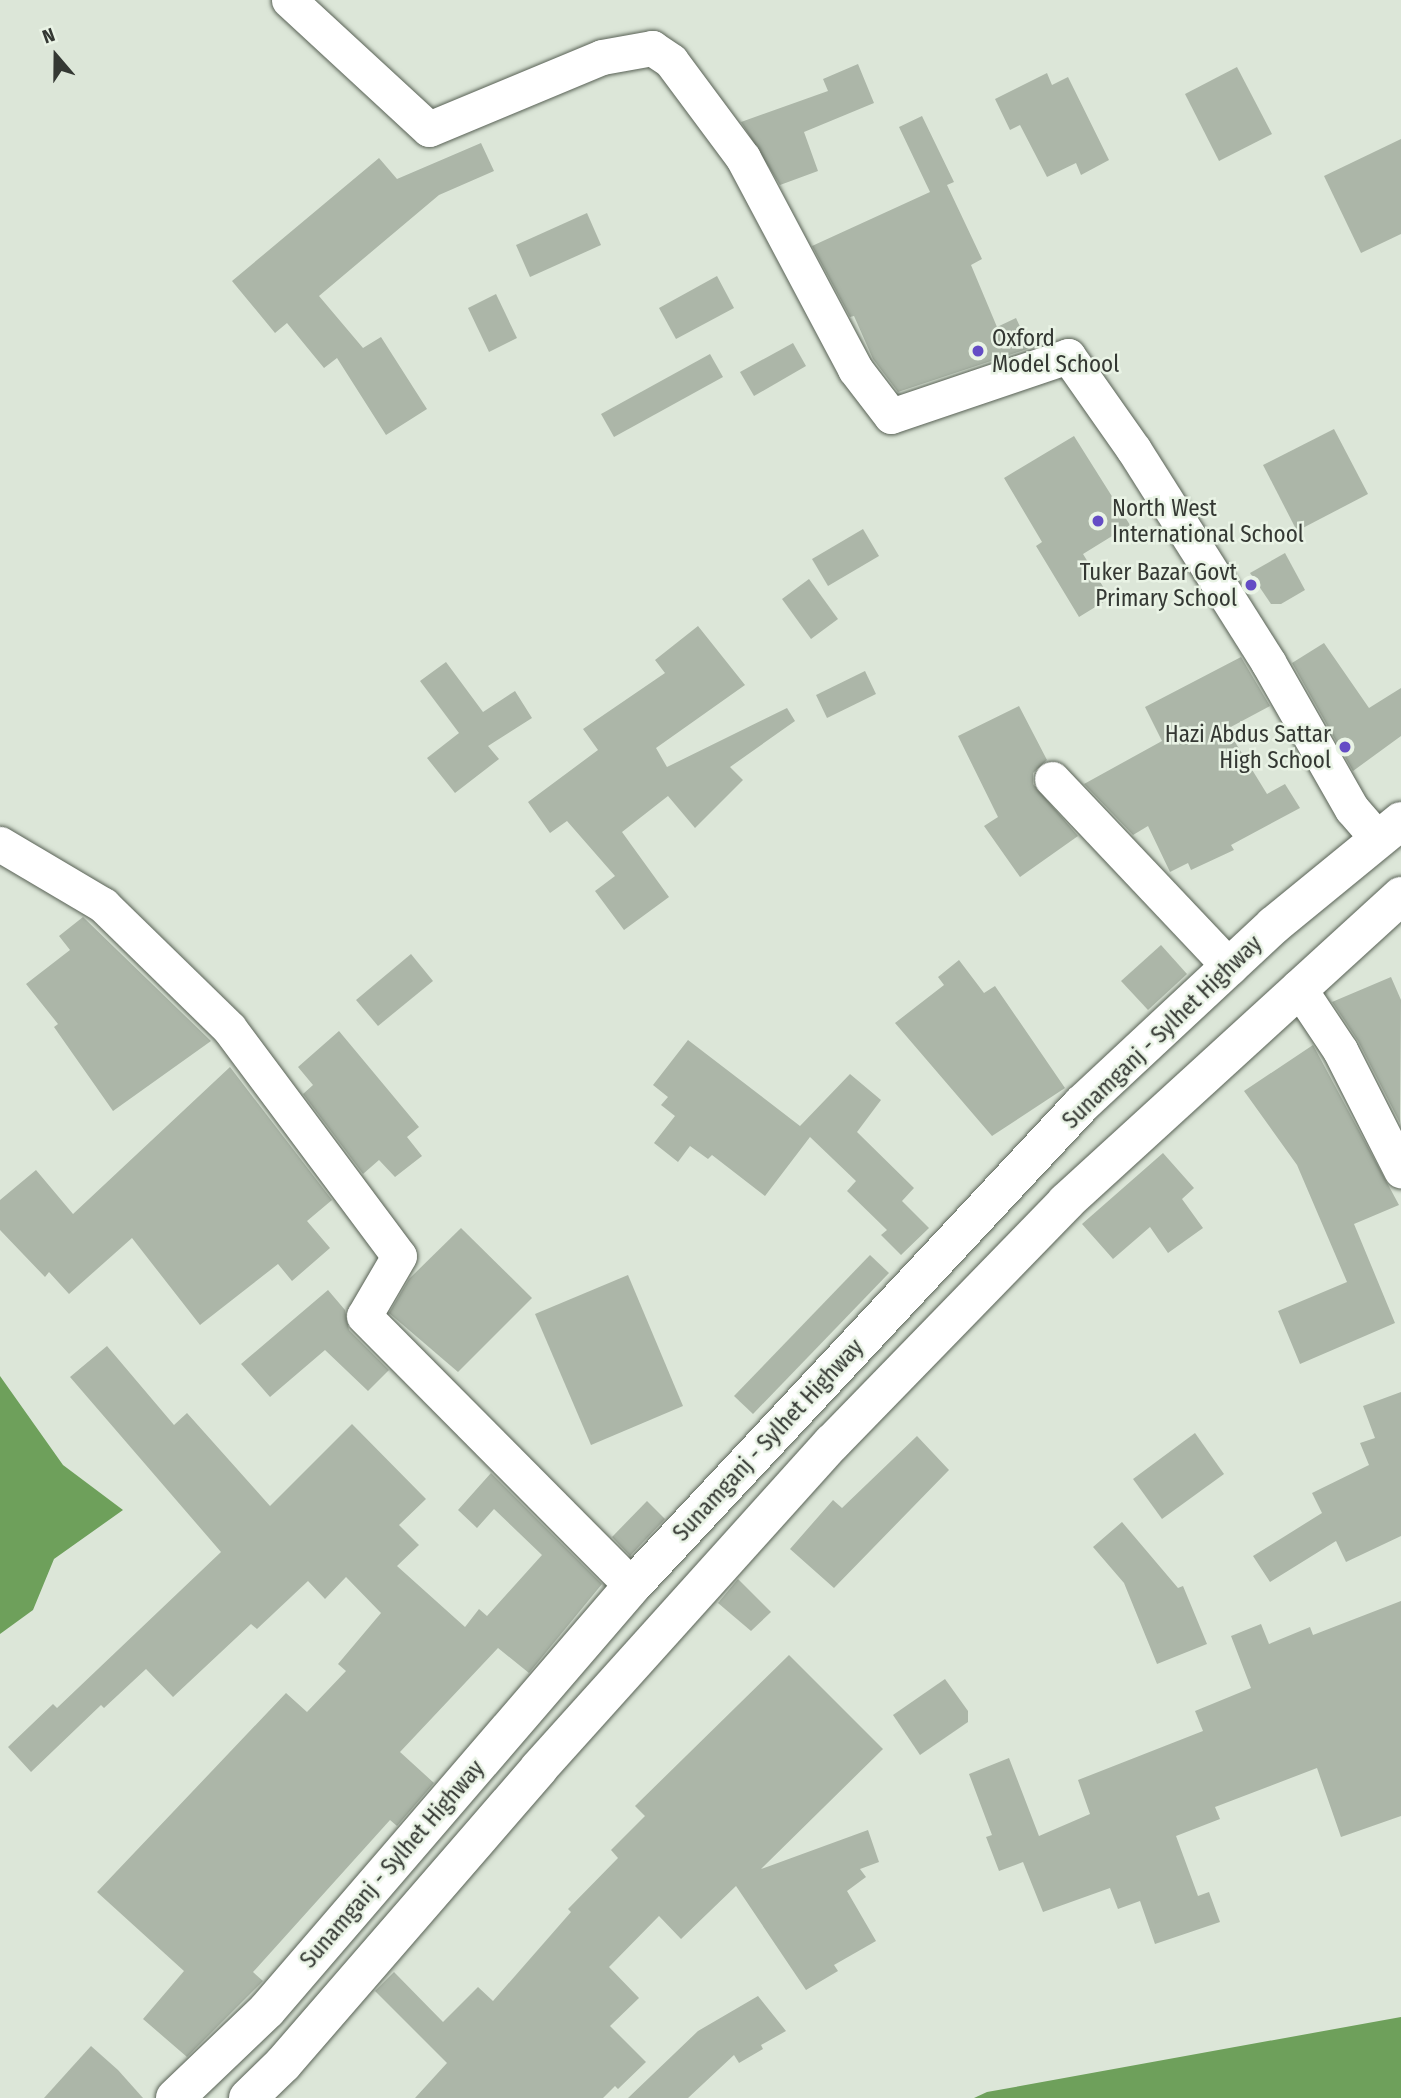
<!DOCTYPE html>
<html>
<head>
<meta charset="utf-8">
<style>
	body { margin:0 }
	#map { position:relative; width:1401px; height:2098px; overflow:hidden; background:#dce6d8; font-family:"Fira Sans Condensed",sans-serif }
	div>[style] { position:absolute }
	.water>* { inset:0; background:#6ea05b }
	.building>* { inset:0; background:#acb6a8 }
	.roads { filter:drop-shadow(0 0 2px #586155) drop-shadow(0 0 2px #586155) }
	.minor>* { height:35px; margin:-17.5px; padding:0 17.5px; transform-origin:17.5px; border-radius:17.5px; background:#fff }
	.major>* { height:38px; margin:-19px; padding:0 19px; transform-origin:19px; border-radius:19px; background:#fff }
	.dots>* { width:19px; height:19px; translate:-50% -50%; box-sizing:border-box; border:4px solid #e9f3e5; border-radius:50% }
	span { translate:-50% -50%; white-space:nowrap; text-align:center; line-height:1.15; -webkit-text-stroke:5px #e9f3e5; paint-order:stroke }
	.poi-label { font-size:23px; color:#343833 }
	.left { translate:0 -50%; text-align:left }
	.right { translate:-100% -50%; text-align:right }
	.street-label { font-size:23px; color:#343833 }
	.north { position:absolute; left:21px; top:21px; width:70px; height:70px; -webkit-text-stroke:5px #e9f3e5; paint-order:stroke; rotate:340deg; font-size:19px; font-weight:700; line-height:28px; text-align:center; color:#343833 }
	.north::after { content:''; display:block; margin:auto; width:24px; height:32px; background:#343833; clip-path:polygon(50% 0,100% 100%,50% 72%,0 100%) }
</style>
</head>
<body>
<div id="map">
	<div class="water">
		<div style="clip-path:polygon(0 1376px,63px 1465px,123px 1510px,54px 1559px,33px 1610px,0 1634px)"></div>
		<div style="clip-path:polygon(1401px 2017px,1401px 2098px,974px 2098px,987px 2092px)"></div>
	</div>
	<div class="building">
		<div style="clip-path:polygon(858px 64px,874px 103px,804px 132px,818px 171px,780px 185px,741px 122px,828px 91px,823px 79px)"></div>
		<div style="clip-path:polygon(1237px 67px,1272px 134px,1219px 161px,1185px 94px)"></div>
		<div style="clip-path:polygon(1047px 73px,1052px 85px,1068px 77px,1109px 160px,1081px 175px,1076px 163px,1047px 177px,1020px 125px,1010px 130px,995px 99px)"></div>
		<div style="clip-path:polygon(922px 116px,954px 182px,947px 185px,982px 259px,971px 265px,997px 327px,1016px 318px,1030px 348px,898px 392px,873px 359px,854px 316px,850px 317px,812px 246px,930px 192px,899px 127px)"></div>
		<div style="clip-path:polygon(1401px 139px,1401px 234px,1361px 253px,1324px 176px)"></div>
		<div style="clip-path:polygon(481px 143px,494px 171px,439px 195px,319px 296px,363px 348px,381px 337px,427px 409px,386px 435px,337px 358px,324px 368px,287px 323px,275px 333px,232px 281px,379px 158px,397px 179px)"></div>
		<div style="clip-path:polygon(587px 213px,601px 245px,530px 277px,516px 245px)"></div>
		<div style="clip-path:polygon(717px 276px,734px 308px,676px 339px,659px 308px)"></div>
		<div style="clip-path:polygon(496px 294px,517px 338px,489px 352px,468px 308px)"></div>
		<div style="clip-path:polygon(793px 343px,806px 366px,754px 396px,740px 372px)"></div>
		<div style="clip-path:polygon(710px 354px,723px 377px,614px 437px,601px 414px)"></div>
		<div style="clip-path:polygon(1334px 429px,1368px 494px,1297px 531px,1263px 465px)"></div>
		<div style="clip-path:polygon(1074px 436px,1130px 525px,1083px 554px,1110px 598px,1079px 617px,1036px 546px,1042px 542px,1004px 478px)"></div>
		<div style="clip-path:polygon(863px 529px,879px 556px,828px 586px,812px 559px)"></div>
		<div style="clip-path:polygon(1285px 553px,1305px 590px,1281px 604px,1271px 604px,1250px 573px)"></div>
		<div style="clip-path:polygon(809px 579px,838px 619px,811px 639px,782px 599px)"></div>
		<div style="clip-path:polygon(698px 626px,745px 685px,656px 748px,667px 767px,787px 708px,795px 721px,730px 767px,743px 780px,695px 828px,668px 796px,622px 832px,669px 897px,624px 930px,595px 891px,615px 876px,567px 821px,550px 833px,528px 802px,598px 750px,583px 729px,665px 673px,655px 660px)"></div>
		<div style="clip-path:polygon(1324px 643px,1369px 708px,1401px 688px,1401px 736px,1353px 771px,1292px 663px)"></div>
		<div style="clip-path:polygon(1241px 657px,1270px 706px,1227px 729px,1267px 794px,1285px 784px,1300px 808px,1231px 845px,1234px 850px,1191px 870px,1188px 863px,1170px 872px,1148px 826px,1133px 835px,1084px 784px,1162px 741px,1145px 707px)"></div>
		<div style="clip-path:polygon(446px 662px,483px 712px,515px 691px,532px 718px,488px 746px,499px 759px,455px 793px,427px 758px,459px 733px,420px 681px)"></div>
		<div style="clip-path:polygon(865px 671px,876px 694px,827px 718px,816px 695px)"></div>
		<div style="clip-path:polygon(1019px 706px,1047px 760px,1033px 773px,1033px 784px,1078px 836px,1020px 877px,984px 826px,998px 817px,958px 736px)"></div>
		<div style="clip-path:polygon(83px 917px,211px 1041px,113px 1111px,54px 1027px,58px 1024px,26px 984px,70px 950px,59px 936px)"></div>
		<div style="clip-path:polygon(1161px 945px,1187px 974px,1148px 1010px,1121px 981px)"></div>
		<div style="clip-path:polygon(411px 954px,433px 981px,378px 1026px,356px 1000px)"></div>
		<div style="clip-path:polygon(959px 960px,984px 993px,995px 986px,1065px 1088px,992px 1136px,895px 1023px,944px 985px,938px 977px)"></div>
		<div style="clip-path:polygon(1391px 977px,1401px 1000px,1400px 1123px,1358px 1041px,1332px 1002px)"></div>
		<div style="clip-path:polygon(339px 1031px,419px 1127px,407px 1137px,422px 1156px,395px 1177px,379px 1160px,363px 1174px,303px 1094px,313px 1085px,298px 1067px)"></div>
		<div style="clip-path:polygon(688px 1040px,800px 1126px,850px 1074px,881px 1100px,857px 1132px,914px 1188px,902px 1201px,929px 1228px,901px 1255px,881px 1235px,887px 1230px,847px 1191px,856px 1181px,810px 1137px,765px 1196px,712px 1155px,708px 1159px,690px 1146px,678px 1162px,654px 1143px,675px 1116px,661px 1105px,668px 1097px,653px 1085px)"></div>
		<div style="clip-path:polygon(1313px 1045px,1399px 1205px,1354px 1224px,1395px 1323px,1300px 1364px,1278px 1311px,1347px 1282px,1297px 1165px,1244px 1091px)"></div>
		<div style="clip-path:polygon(230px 1067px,332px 1200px,307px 1221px,330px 1248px,292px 1281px,278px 1264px,200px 1325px,132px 1238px,69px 1294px,49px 1272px,45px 1277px,0 1230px,0 1200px,36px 1170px,73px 1214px)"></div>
		<div style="clip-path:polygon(1163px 1153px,1194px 1188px,1182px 1199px,1203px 1228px,1168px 1253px,1150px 1227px,1113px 1259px,1082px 1224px)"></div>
		<div style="clip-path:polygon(461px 1228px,532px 1298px,458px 1372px,389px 1313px,409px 1279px)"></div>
		<div style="clip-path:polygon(870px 1255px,889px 1273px,753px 1414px,734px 1396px)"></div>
		<div style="clip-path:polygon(628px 1275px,683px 1406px,591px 1445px,535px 1314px)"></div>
		<div style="clip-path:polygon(328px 1290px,345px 1310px,349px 1330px,389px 1370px,368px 1391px,325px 1350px,270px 1397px,241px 1364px)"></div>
		<div style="clip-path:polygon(107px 1346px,174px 1425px,187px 1413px,270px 1506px,352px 1424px,426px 1499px,399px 1525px,419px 1545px,397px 1566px,465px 1627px,479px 1609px,487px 1616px,542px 1555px,494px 1509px,477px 1528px,458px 1510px,491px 1473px,602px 1584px,529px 1673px,498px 1648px,400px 1752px,434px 1783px,397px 1826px,390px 1820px,253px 1972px,263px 1981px,187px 2057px,143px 2019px,184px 1971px,97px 1892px,286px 1693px,307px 1712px,346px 1671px,338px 1664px,381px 1613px,346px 1577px,325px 1599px,308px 1581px,257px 1629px,251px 1624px,173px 1697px,146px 1669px,104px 1708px,101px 1705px,31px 1772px,8px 1747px,53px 1704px,57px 1708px,221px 1552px,70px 1377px)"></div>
		<div style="clip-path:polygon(1401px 1392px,1401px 1536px,1346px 1562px,1336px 1541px,1270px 1582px,1253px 1556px,1322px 1513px,1312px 1493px,1369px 1465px,1360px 1443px,1375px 1438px,1363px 1406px)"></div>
		<div style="clip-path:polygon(1195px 1433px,1224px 1474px,1162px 1519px,1133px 1479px)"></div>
		<div style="clip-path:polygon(917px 1436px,949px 1470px,834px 1588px,790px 1549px,833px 1500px,842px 1508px)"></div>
		<div style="clip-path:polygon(647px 1501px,665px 1519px,630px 1556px,612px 1537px)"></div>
		<div style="clip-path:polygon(1122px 1522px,1178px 1588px,1183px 1586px,1207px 1644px,1157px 1664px,1124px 1583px,1093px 1547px)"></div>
		<div style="clip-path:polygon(738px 1579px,771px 1612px,751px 1631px,718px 1603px)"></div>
		<div style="clip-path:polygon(1401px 1601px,1401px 1816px,1341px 1837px,1317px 1768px,1215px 1807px,1220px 1819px,1176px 1836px,1198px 1896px,1209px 1892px,1220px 1922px,1155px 1944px,1140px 1901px,1118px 1909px,1110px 1888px,1043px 1912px,1023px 1862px,999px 1871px,986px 1837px,992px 1835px,969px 1774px,1009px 1758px,1039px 1836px,1090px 1814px,1078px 1780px,1203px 1731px,1195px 1711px,1251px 1688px,1231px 1636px,1261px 1624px,1269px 1644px,1310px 1627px,1313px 1635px)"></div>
		<div style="clip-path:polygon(789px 1655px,883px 1749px,761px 1869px,868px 1830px,879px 1862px,860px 1869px,866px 1877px,847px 1891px,876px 1941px,834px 1965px,838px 1971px,806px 1990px,736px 1886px,681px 1939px,659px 1916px,609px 1967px,639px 1998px,610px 2026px,646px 2062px,618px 2089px,615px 2086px,603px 2098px,415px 2098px,447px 2063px,375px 1991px,394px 1972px,443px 2022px,478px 1987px,493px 2001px,571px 1912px,568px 1909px,618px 1858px,611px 1850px,645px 1816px,635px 1806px)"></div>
		<div style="clip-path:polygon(945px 1679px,968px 1711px,968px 1722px,920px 1755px,893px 1715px)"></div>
		<div style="clip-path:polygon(758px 1996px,786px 2031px,761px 2045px,763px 2049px,739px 2063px,734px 2055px,688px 2098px,628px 2098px,698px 2031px)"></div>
		<div style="clip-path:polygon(91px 2046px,118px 2070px,143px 2098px,44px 2098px)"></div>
	</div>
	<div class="roads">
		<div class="minor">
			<div style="left:289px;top:0;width:190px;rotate:42.7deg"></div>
			<div style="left:429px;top:129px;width:187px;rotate:-22.6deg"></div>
			<div style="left:602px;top:57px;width:51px;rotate:-10.2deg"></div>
			<div style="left:652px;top:48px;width:23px;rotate:34deg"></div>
			<div style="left:671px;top:61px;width:121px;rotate:53.4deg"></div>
			<div style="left:743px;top:158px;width:239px;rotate:62deg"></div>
			<div style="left:855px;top:369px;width:59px;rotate:52.5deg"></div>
			<div style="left:891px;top:416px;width:187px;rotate:-18.7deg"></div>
			<div style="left:1068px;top:356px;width:115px;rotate:54.9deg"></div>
			<div style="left:1134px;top:450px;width:251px;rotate:57.7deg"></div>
			<div style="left:1268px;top:662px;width:169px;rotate:60.3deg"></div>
			<div style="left:1352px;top:809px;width:40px;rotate:49deg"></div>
			<div style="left:1052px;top:779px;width:259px;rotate:46.6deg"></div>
			<div style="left:0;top:844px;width:120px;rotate:30.6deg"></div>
			<div style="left:103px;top:905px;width:176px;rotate:44.3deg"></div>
			<div style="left:229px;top:1028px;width:284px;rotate:53.3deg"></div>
			<div style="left:399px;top:1256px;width:69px;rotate:120.3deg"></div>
			<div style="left:364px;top:1316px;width:380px;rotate:45.2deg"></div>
			<div style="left:1298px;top:987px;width:76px;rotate:56.3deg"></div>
			<div style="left:1340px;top:1050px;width:135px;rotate:63.1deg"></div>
		</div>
		<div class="major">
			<div style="left:175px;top:2098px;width:127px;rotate:-43.7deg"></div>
			<div style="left:267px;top:2010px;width:559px;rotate:-49.28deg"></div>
			<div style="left:632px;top:1586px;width:659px;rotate:-46.97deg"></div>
			<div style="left:1082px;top:1104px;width:262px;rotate:-43deg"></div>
			<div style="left:1274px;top:925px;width:164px;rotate:-39.3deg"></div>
			<div style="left:248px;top:2098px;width:49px;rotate:-44.2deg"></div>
			<div style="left:283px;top:2064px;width:391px;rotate:-49.1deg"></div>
			<div style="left:539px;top:1768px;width:438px;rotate:-48deg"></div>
			<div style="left:832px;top:1443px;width:336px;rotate:-45.8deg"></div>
			<div style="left:1066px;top:1202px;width:454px;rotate:-42.4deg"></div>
		</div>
	</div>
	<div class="dots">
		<div style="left:978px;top:351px;background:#644cc5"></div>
		<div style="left:1098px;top:521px;background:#644cc5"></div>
		<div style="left:1251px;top:585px;background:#644cc5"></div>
		<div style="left:1345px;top:747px;background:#644cc5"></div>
	</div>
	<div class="poi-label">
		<span class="left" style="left:992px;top:351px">Oxford<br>Model School</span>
		<span class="left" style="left:1112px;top:521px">North West<br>International School</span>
		<span class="right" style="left:1237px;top:585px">Tuker Bazar Govt<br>Primary School</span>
		<span class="right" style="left:1331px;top:747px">Hazi Abdus Sattar<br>High School</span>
	</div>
	<div class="street-label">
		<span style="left:1162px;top:1032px;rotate:-44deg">Sunamganj - Sylhet Highway</span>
		<span style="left:768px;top:1440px;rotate:-47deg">Sunamganj - Sylhet Highway</span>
		<span style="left:392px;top:1864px;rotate:-49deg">Sunamganj - Sylhet Highway</span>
	</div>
	<div class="north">N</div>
</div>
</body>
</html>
